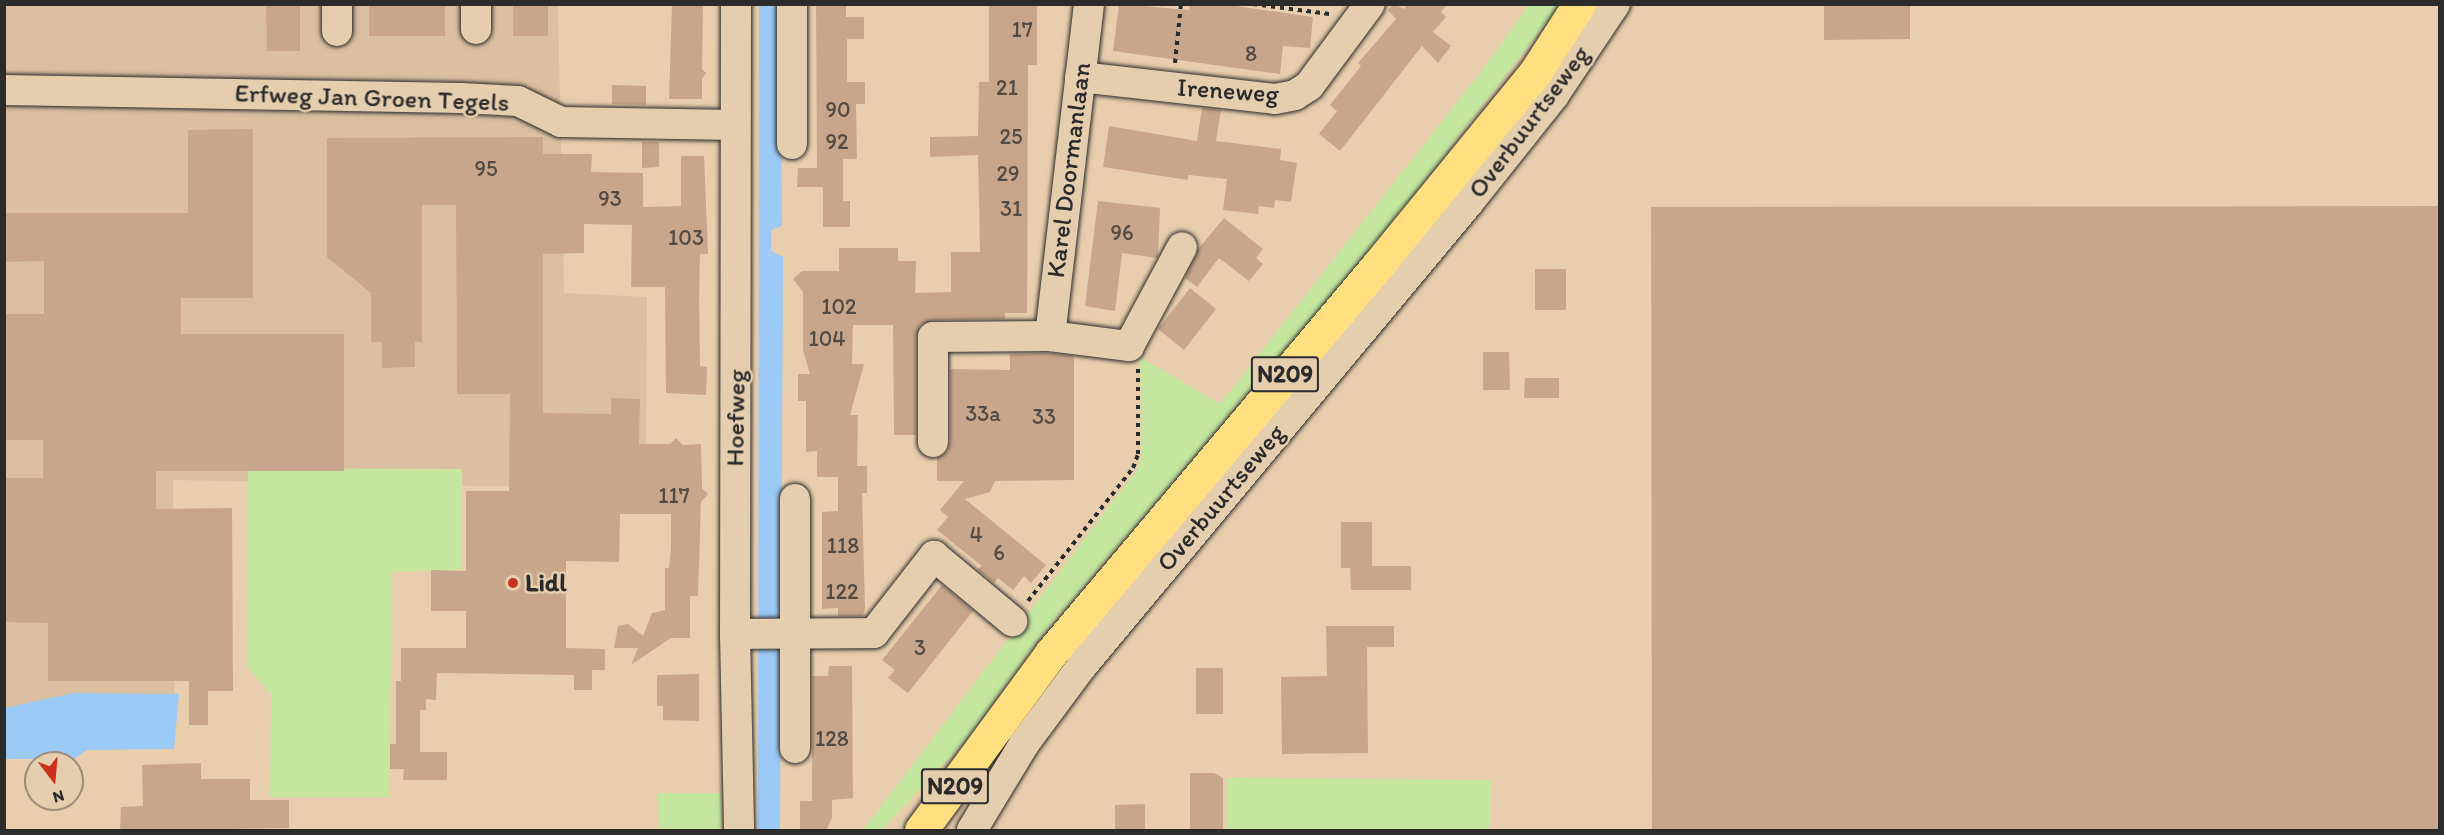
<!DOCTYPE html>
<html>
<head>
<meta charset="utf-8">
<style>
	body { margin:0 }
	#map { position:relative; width:2444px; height:835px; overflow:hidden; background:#e8cead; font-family:Itim,sans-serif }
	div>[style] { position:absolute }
	.built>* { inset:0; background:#dabfa1 }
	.green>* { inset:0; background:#c4e69f }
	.water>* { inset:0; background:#9bcaf6 }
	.building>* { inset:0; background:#c8a68b }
	.path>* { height:4px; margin-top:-2px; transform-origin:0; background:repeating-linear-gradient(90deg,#2b2b2b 0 4.5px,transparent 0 9px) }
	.roads { filter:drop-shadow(0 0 2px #2b2b2b) drop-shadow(0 0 2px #2b2b2b) }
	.minor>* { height:30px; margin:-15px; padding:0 15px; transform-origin:15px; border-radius:15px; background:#e4ceae }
	.major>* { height:33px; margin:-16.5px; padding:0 16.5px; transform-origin:16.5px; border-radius:16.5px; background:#ffdf80 }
	.dots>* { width:16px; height:16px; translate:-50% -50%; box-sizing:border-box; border:3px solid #e4ceae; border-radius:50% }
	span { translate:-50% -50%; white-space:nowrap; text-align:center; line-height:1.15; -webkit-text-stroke:5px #e4ceae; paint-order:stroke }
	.number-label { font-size:22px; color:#524a43 }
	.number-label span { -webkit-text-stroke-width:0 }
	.shield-label span { padding:2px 4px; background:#e4ceae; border:2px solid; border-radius:4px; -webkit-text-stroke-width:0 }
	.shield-label { font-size:24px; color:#2b2b2b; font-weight:700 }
	.street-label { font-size:26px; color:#2b2b2b }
	.poi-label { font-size:26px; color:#2b2b2b; font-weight:700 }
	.left { translate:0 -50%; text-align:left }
	.frame { position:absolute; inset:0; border:6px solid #2b2b2b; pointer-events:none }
	.north { position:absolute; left:24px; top:751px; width:60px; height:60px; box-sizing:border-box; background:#e4ceae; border:2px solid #9a8d7a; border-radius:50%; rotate:164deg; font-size:16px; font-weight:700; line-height:24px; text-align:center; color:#2b2b2b }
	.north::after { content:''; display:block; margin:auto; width:21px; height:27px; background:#c8321e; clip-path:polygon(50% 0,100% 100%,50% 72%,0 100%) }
</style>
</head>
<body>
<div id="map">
	<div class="built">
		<div style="clip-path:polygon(4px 5px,558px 5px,564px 293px,647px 297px,646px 489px,173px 480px,175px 745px,5px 745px)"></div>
	</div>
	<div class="green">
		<div style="clip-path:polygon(1529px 5px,1560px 5px,1386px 231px,1039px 639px,968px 738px,882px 830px,863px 830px,1137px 470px,1142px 454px,1140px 357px,1220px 404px,1483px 69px)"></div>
		<div style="clip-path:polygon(248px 468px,462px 469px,462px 570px,392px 572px,389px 797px,270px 797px,271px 695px,248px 668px)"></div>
		<div style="clip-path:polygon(1227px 778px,1491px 780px,1490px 830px,1227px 830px)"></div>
		<div style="clip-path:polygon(658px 793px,722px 793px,722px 830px,659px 830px)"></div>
	</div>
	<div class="water">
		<div style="clip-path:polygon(780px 4px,782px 226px,771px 230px,771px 251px,783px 257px,780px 830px,758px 830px,759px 5px)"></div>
		<div style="clip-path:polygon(73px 693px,179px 694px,174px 749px,87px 750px,74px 759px,5px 759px,5px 708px)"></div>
	</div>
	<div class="building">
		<div style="clip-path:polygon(266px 4px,300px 4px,300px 51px,267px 51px)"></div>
		<div style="clip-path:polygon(369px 4px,445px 4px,445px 36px,369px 36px)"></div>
		<div style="clip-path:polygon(513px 4px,548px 4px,548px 36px,513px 36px)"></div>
		<div style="clip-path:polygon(672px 4px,703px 4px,702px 69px,706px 73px,702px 79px,702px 99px,669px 99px)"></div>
		<div style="clip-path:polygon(816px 4px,846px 4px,846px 17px,864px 17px,864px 39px,847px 39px,847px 82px,865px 82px,865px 104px,856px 104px,857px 159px,843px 159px,843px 201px,850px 201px,850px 227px,823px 227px,823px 187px,797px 187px,798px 168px,817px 168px)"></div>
		<div style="clip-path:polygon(989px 4px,1037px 4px,1037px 65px,1028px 65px,1027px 313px,1005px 313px,1005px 319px,933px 320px,920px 325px,916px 337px,916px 435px,894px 435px,893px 325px,853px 325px,852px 364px,864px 364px,850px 415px,858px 415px,857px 466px,867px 466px,867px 493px,862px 493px,865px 608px,863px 616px,838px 616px,838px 608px,822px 609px,822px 512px,838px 511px,838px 477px,817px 477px,817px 451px,806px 452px,806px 401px,798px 401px,798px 374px,810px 374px,803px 350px,803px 292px,793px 279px,802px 271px,839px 271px,839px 248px,898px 248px,898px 261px,916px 261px,915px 293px,951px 292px,951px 252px,980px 252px,978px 155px,930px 157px,930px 137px,978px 136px,979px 82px,989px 82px)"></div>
		<div style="clip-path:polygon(1119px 4px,1189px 10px,1190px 4px,1222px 4px,1313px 17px,1310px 48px,1283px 46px,1280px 74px,1113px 51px)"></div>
		<div style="clip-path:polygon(1394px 4px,1404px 9px,1407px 4px,1447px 4px,1441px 12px,1446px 17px,1433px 32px,1451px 46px,1438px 63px,1422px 46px,1340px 151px,1319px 134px,1337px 111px,1330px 105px,1361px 66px,1358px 63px,1396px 19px,1388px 10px)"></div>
		<div style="clip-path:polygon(1824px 4px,1910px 4px,1910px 39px,1824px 40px)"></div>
		<div style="clip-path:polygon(612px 85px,646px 86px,646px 105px,612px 104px)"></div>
		<div style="clip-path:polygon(1202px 108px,1221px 110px,1216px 141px,1281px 149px,1280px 160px,1297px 163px,1291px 202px,1275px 200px,1274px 208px,1259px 206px,1258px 214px,1223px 210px,1227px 179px,1188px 175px,1188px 180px,1103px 167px,1109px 126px,1197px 141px)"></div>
		<div style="clip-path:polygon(253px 129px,253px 298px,181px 298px,181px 334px,344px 334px,344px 471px,156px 471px,156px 509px,232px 508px,233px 691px,208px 691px,208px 725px,189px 725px,189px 681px,48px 681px,48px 623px,4px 622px,4px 478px,43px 478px,43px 440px,4px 440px,4px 314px,44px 314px,44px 261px,4px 262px,4px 213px,188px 213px,188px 130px)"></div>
		<div style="clip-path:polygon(543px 137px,543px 154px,592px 154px,591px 172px,643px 173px,643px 207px,681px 206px,681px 156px,704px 156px,708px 254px,700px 254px,699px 299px,700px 366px,707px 367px,706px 395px,666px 393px,665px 287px,631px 287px,632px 225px,584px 224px,584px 253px,543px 254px,543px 413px,611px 414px,611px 398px,640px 399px,639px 444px,670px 444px,676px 438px,683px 445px,701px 444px,702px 488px,708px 494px,701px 502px,698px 596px,690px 596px,690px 638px,671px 638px,631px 665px,638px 648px,614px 648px,618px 626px,628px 624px,643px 636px,652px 613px,665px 610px,665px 568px,669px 568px,671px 548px,671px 514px,620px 514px,619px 562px,566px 561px,566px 648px,605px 649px,605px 670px,592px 670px,592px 690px,574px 690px,574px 675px,437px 673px,436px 700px,426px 699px,426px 710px,420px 710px,420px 752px,447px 752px,447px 780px,403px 780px,404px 769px,390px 769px,390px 744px,396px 744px,396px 681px,401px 681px,401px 648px,466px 648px,466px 611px,431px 611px,431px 570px,466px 571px,466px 491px,509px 491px,510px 394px,457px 394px,456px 205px,422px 205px,422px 342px,415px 342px,415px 367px,382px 368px,382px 342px,371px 342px,371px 293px,327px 257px,327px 138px)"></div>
		<div style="clip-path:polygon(642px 142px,659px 142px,659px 167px,642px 168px)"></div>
		<div style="clip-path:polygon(1098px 201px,1160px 208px,1158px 255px,1157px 258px,1122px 253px,1115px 311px,1085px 306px)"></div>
		<div style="clip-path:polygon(2439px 206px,2439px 831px,1652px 831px,1651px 207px)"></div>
		<div style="clip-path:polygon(1224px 218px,1263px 249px,1256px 258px,1263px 264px,1249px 281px,1219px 258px,1197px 287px,1185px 278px,1199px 248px)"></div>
		<div style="clip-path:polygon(1535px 269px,1566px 269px,1566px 310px,1535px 310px)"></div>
		<div style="clip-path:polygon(1190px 288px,1216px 309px,1184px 350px,1158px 329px)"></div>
		<div style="clip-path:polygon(1483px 352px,1509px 352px,1510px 390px,1483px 390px)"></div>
		<div style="clip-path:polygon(1049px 353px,1074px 356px,1074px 480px,995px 481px,990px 492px,965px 499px,1046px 565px,1031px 583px,1024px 576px,1013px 590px,998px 578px,994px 583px,977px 569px,982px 566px,937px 530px,948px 517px,940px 510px,964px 481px,937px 481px,937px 458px,948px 451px,950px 442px,950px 369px,1010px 370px,1010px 354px)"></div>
		<div style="clip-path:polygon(1525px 378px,1559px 378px,1559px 398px,1524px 398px)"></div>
		<div style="clip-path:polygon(1341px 522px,1372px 522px,1372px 566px,1411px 566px,1411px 590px,1351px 590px,1350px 568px,1341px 568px)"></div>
		<div style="clip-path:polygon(942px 585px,973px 611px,908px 693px,888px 678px,895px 670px,882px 660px)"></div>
		<div style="clip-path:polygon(1326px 626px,1394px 626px,1394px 647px,1367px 647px,1368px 753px,1282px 754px,1281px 677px,1327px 676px)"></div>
		<div style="clip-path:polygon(829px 666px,852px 666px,853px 798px,832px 800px,832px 818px,826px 831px,800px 831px,800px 801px,812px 801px,812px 676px,828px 676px)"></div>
		<div style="clip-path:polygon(1196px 668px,1223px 668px,1223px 714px,1196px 714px)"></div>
		<div style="clip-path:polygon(699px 674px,699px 721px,663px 720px,663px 706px,657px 706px,657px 675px)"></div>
		<div style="clip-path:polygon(201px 763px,201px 779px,250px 779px,250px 800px,289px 800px,289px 828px,120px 831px,121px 807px,143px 806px,142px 765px)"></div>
		<div style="clip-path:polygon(1190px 773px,1214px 773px,1223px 778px,1223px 831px,1190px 831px)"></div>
		<div style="clip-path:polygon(1145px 804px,1145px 831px,1115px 831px,1115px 805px)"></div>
	</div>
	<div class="path">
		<div style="left:1253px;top:4px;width:77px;rotate:7.5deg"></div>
		<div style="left:1175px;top:63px;width:59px;rotate:-84.2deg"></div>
		<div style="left:1028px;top:601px;width:169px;rotate:-51.7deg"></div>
		<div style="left:1133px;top:468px;width:15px;rotate:-70deg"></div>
		<div style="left:1138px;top:454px;width:85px;rotate:-90deg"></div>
	</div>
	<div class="roads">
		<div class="minor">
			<div style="left:337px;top:4px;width:27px;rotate:90deg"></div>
			<div style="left:736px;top:4px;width:630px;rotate:90.09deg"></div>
			<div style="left:735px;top:634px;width:196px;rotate:88.8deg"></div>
			<div style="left:476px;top:29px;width:25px;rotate:-90deg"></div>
			<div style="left:1080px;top:77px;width:196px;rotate:6.4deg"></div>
			<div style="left:1275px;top:99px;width:20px;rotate:-11deg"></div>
			<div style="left:1295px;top:95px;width:17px;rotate:-33deg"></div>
			<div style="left:1309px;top:86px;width:102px;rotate:-53.4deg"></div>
			<div style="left:4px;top:90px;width:457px;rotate:1deg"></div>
			<div style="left:461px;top:98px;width:57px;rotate:3deg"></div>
			<div style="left:518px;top:101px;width:48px;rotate:26deg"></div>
			<div style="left:561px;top:122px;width:174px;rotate:1deg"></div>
			<div style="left:792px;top:144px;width:140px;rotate:-90deg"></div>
			<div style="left:1050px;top:336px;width:334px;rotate:-83.3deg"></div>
			<div style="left:933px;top:442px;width:105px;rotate:-90deg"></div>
			<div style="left:933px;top:337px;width:117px;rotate:-0.5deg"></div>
			<div style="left:1050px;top:336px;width:80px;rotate:7.2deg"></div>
			<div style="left:1129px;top:346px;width:112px;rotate:-61.8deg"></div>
			<div style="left:735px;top:634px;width:139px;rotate:-0.4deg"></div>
			<div style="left:874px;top:633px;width:98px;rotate:-52.1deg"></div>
			<div style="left:934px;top:556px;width:102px;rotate:39.8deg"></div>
			<div style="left:795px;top:748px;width:249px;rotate:-90deg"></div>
			<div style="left:972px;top:830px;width:100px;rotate:-58.8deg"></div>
			<div style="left:1024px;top:744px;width:97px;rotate:-53.4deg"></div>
			<div style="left:1082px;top:666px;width:604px;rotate:-50.17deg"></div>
			<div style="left:1469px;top:202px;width:137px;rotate:-51.5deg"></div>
			<div style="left:1554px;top:95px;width:110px;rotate:-56.2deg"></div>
		</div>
		<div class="major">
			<div style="left:921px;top:830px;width:220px;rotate:-53.7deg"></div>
			<div style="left:1051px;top:653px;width:507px;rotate:-49.88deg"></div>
			<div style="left:1378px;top:265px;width:250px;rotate:-50.8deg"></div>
			<div style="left:1536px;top:71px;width:80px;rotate:-57.3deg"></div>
		</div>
	</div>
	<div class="dots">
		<div style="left:513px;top:583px;background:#c8321e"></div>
	</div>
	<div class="number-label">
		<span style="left:1022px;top:30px">17</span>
		<span style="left:1251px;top:54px">8</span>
		<span style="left:1007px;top:88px">21</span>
		<span style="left:838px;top:110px">90</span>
		<span style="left:1011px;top:137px">25</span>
		<span style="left:837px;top:142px">92</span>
		<span style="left:486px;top:169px">95</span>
		<span style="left:1008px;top:174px">29</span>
		<span style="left:610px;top:199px">93</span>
		<span style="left:1011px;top:209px">31</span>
		<span style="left:1122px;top:233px">96</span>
		<span style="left:686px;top:238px">103</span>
		<span style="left:839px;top:307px">102</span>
		<span style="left:827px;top:339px">104</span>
		<span style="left:983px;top:414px">33a</span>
		<span style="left:1044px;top:417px">33</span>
		<span style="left:674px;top:496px">117</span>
		<span style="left:976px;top:535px">4</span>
		<span style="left:843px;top:546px">118</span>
		<span style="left:999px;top:553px">6</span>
		<span style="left:842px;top:592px">122</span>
		<span style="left:920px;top:648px">3</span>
		<span style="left:832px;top:739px">128</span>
	</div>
	<div class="shield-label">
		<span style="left:1285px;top:374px">N209</span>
		<span style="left:955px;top:786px">N209</span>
	</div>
	<div class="street-label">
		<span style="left:1228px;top:91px;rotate:4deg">Ireneweg</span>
		<span style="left:372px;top:98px;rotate:2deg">Erfweg Jan Groen Tegels</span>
		<span style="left:1529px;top:122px;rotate:-53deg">Overbuurtseweg</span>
		<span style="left:1069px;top:170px;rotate:-83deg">Karel Doormanlaan</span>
		<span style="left:736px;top:418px;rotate:-89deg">Hoefweg</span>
		<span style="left:1221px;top:498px;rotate:-50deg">Overbuurtseweg</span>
	</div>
	<div class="poi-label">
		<span class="left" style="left:525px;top:583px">Lidl</span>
	</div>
	<div class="frame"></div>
	<div class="north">N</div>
</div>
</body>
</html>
